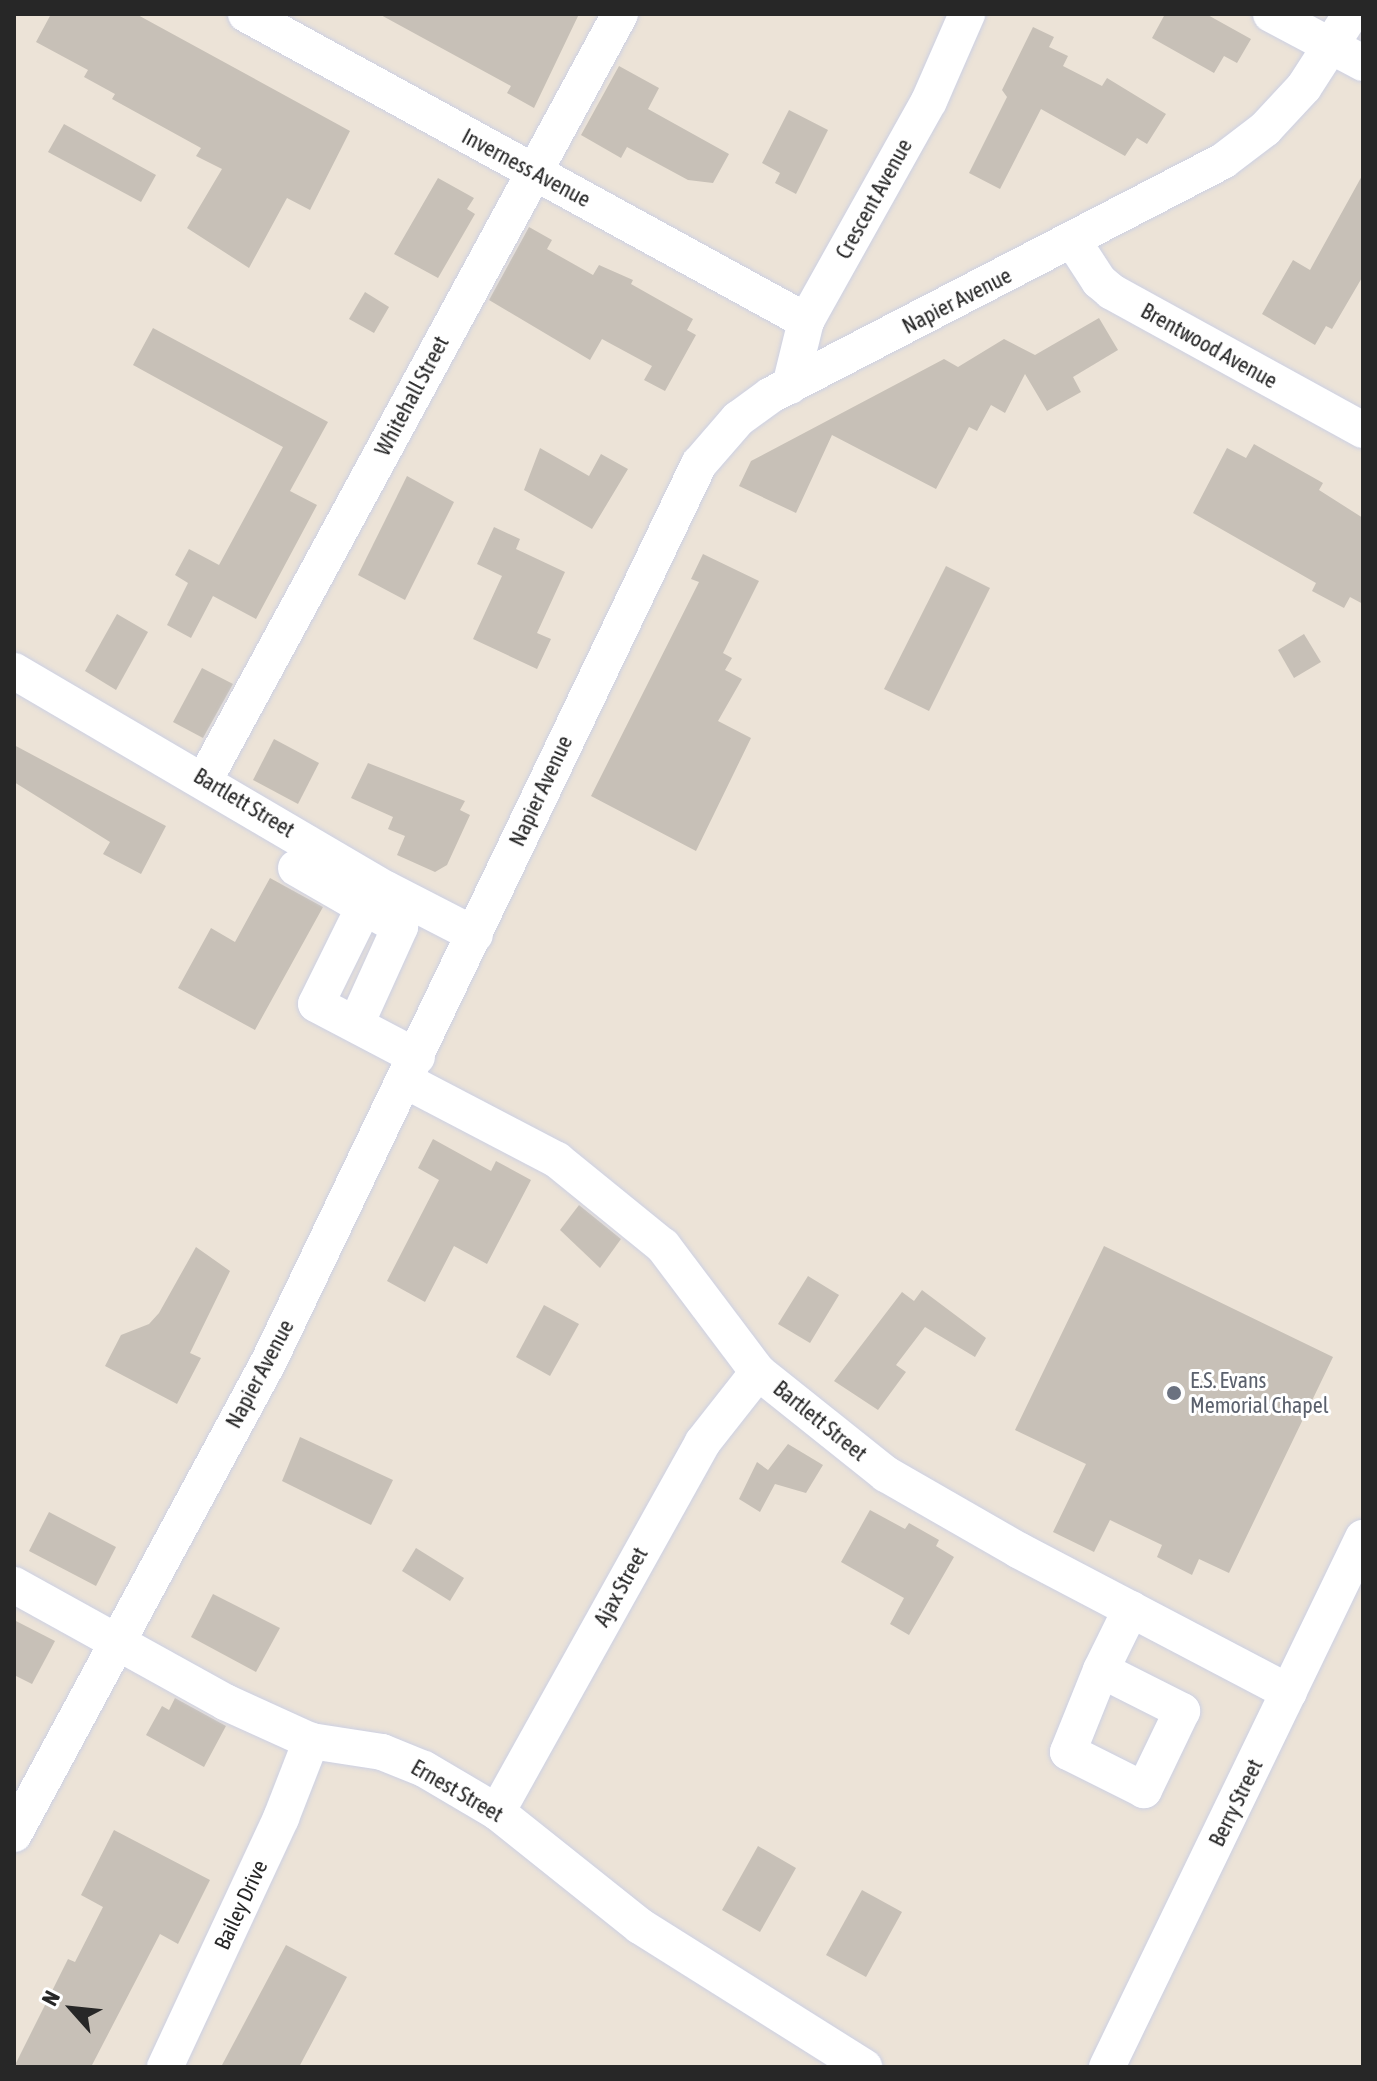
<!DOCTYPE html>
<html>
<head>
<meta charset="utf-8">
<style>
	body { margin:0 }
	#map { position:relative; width:1377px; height:2081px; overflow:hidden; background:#ece3d7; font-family:"Asap Condensed",sans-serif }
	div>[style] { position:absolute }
	.building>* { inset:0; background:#c7c0b7 }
	.roads { filter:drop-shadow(0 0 2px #ccd0e3) drop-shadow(0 0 2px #ccd0e3) }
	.minor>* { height:36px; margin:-18px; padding:0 18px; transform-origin:18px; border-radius:18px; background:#fff }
	.dots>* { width:22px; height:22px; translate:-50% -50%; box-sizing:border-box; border:4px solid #fff; border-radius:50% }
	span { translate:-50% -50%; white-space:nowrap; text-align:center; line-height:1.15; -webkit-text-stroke:6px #fff; paint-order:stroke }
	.street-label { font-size:22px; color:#272727 }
	.worship-label { font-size:22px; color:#5b616d }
	.left { translate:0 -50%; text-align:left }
	.frame { position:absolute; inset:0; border:16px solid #272727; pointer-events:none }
	.north { position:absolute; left:32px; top:1969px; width:80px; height:80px; -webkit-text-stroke:6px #fff; paint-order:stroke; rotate:297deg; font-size:22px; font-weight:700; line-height:32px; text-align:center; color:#272727 }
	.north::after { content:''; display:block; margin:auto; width:28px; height:36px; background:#272727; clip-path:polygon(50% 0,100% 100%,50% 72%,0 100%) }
</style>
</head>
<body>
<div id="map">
	<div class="building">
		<div style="clip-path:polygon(51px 14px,136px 14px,350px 131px,310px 210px,287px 198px,249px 268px,187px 228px,222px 169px,196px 156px,201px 148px,112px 99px,115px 94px,84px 77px,88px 70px,36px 42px)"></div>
		<div style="clip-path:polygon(379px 14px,579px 14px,534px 108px,507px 93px,511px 86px)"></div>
		<div style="clip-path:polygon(1165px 14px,1206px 14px,1251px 39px,1237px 63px,1224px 56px,1214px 73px,1152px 38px)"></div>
		<div style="clip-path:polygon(1033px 27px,1054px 37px,1049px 47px,1068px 56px,1063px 66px,1102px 86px,1107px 78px,1166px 114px,1147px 144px,1137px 138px,1125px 156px,1041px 109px,1000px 189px,969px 173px,1007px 97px,1002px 90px)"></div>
		<div style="clip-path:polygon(619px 66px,659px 88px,648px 109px,729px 154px,713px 183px,688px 180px,627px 147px,621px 158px,581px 135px)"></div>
		<div style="clip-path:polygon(789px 110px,828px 130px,796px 194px,775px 183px,780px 173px,762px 163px)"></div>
		<div style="clip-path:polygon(64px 124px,156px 175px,141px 202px,48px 152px)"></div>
		<div style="clip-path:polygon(1363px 174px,1363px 276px,1332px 329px,1326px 326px,1315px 345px,1262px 314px,1293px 260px,1310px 270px)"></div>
		<div style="clip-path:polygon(438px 178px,474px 198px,467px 209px,475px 214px,438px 278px,394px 254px)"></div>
		<div style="clip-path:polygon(529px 227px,552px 240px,547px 249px,593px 275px,599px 265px,633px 280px,631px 284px,693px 319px,687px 330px,696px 335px,665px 391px,644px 380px,652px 366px,602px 339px,590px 360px,489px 300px)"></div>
		<div style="clip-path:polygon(365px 292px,389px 307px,374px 333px,349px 319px)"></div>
		<div style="clip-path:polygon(1099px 318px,1118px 350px,1073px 377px,1081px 392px,1047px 411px,1025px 374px,1005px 413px,991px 405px,977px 431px,969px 427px,936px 489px,832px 435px,796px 513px,739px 486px,751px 461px,944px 359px,958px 367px,1004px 339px,1035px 355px)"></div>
		<div style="clip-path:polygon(153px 328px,328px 422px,290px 491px,317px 505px,256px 619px,213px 596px,191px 638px,167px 625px,188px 583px,175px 575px,189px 549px,219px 565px,283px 447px,133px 365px)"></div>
		<div style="clip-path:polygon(1254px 444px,1323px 483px,1319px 490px,1363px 518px,1363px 604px,1350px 597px,1344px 608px,1312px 591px,1316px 583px,1193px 513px,1227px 448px,1246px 458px)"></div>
		<div style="clip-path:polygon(540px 448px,589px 476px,601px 454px,628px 469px,592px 529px,524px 490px)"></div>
		<div style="clip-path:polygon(407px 476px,454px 502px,405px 600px,358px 575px)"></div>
		<div style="clip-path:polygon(494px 527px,520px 539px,516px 549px,565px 572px,537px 633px,551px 639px,537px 669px,473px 639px,502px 576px,477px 564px)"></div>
		<div style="clip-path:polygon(703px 554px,759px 581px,723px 653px,732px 658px,725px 670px,742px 679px,718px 721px,751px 738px,696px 851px,591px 796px,699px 582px,691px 579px)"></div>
		<div style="clip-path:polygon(946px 566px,990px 588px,929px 711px,884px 689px)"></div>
		<div style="clip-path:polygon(117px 614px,148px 632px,116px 690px,85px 671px)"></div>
		<div style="clip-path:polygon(1304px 634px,1321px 662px,1294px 678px,1278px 650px)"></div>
		<div style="clip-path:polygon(202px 668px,233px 684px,203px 738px,173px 722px)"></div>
		<div style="clip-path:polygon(274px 739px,319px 763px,298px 804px,253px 780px)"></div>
		<div style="clip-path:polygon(14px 745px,166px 826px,141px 874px,103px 854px,110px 842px,14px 782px)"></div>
		<div style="clip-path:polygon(368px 763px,465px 801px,460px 810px,470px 815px,447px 865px,435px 872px,397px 855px,405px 836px,388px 829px,393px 817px,351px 798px)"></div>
		<div style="clip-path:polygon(270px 878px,323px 907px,255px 1030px,178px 988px,211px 928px,235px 942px)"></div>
		<div style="clip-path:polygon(433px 1139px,491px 1171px,496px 1161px,531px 1180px,487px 1264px,454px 1246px,425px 1302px,387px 1281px,439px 1180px,418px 1168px)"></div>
		<div style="clip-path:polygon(579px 1205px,621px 1239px,600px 1268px,560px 1230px)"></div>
		<div style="clip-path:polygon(1104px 1246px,1333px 1357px,1229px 1573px,1199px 1559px,1192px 1575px,1157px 1557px,1162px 1545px,1110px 1520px,1094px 1552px,1053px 1532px,1086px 1464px,1015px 1430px)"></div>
		<div style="clip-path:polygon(196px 1247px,230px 1271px,190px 1353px,201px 1358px,177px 1404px,105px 1366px,121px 1335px,149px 1324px,159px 1313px)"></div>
		<div style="clip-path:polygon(808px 1276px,839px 1295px,810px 1343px,778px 1324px)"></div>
		<div style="clip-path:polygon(922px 1290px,986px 1338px,975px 1357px,925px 1327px,896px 1365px,906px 1372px,878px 1410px,834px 1381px,902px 1292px,914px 1301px)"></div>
		<div style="clip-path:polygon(544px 1305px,579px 1324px,550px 1376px,516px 1357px)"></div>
		<div style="clip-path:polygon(300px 1437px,393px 1480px,371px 1525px,282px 1481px)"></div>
		<div style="clip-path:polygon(788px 1444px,823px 1465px,806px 1493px,775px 1484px,760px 1512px,739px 1499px,757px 1462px,768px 1470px)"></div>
		<div style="clip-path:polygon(870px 1510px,905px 1529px,909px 1523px,939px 1540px,936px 1546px,954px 1557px,909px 1635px,890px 1624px,904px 1598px,841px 1562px)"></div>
		<div style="clip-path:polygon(49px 1512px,116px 1547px,96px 1586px,29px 1551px)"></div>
		<div style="clip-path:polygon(416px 1548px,464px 1578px,450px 1601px,402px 1571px)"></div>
		<div style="clip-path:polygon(213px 1594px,280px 1628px,256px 1672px,191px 1637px)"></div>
		<div style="clip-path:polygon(14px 1620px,55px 1641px,32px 1684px,14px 1675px)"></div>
		<div style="clip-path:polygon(175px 1698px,226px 1726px,204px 1767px,146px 1735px,162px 1706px,169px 1710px)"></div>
		<div style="clip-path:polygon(114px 1830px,210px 1880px,178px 1944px,160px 1934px,91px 2067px,14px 2067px,68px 1959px,75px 1962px,103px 1907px,81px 1895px)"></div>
		<div style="clip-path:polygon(758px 1846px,796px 1868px,760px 1932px,722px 1910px)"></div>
		<div style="clip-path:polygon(862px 1890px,902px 1912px,866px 1977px,826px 1955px)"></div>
		<div style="clip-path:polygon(286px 1945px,347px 1977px,299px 2067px,221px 2067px)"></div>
	</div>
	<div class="roads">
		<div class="minor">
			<div style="left:246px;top:14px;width:639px;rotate:28.73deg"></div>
			<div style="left:1271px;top:14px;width:104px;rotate:28deg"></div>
			<div style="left:1073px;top:241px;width:48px;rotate:57deg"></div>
			<div style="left:1099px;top:281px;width:17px;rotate:40deg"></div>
			<div style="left:1112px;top:292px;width:286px;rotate:28.8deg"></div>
			<div style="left:790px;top:386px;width:67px;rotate:-76.2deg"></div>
			<div style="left:806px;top:321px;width:252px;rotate:-60.8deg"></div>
			<div style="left:929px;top:101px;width:95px;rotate:-66.4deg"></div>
			<div style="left:14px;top:671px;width:431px;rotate:30.4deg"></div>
			<div style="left:386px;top:889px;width:100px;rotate:27.3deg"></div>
			<div style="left:205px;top:779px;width:870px;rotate:-61.52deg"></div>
			<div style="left:296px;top:868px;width:78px;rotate:29.8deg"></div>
			<div style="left:356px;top:1024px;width:107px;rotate:-65.6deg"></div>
			<div style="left:400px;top:927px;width:41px;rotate:-150.9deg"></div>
			<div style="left:364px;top:907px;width:108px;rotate:116.3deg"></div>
			<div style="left:316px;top:1004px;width:114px;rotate:27.7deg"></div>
			<div style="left:406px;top:1081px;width:170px;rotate:27.6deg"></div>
			<div style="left:557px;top:1160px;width:136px;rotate:39.1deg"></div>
			<div style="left:663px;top:1246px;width:158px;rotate:53deg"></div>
			<div style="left:758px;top:1372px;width:164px;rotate:38.6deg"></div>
			<div style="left:886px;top:1474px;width:152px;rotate:29.9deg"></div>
			<div style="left:1018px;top:1550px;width:306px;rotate:27.7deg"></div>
			<div style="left:14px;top:1585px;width:241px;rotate:29deg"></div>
			<div style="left:225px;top:1702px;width:94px;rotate:24.4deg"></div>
			<div style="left:311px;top:1741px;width:72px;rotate:8.8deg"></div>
			<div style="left:382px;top:1752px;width:45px;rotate:22deg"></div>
			<div style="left:424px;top:1769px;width:85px;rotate:30.5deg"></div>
			<div style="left:497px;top:1812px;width:183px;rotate:38.6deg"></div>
			<div style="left:640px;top:1926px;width:265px;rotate:32.2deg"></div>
			<div style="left:1101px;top:1670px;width:91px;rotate:26.8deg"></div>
			<div style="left:1182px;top:1711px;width:88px;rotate:115.7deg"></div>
			<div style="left:1144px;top:1790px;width:85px;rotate:-153.4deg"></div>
			<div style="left:1068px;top:1752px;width:88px;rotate:-68.1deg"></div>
			<div style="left:1101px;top:1670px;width:68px;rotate:-63.8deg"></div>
			<div style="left:497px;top:1812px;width:423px;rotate:-60.9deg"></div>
			<div style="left:703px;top:1442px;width:89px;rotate:-51.8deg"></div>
			<div style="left:14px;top:1834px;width:537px;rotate:-61.67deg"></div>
			<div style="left:269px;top:1361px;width:995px;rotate:-64.39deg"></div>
			<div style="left:699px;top:464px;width:60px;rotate:-49.1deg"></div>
			<div style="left:738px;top:419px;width:41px;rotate:-36deg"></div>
			<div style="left:771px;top:395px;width:509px;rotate:-27.37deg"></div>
			<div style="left:1223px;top:161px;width:53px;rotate:-37.3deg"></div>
			<div style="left:1265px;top:129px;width:57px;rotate:-47.1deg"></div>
			<div style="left:1304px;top:87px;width:87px;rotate:-57.2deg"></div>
			<div style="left:165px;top:2067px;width:275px;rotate:-65deg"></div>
			<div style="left:281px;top:1818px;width:83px;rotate:-68.7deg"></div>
			<div style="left:1107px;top:2067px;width:588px;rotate:-64.18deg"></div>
		</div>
	</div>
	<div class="dots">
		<div style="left:1174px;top:1393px;background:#6b7280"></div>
	</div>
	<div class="street-label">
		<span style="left:526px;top:168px;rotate:28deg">Inverness Avenue</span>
		<span style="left:874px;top:199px;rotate:-61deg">Crescent Avenue</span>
		<span style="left:957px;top:301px;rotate:-27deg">Napier Avenue</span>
		<span style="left:1209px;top:346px;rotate:29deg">Brentwood Avenue</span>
		<span style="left:412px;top:396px;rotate:-62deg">Whitehall Street</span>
		<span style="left:541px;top:791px;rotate:-65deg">Napier Avenue</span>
		<span style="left:244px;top:803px;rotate:31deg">Bartlett Street</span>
		<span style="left:260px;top:1374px;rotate:-62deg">Napier Avenue</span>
		<span style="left:820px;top:1421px;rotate:39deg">Bartlett Street</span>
		<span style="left:621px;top:1587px;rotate:-61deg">Ajax Street</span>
		<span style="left:457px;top:1791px;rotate:30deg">Ernest Street</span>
		<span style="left:1236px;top:1803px;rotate:-64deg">Berry Street</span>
		<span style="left:241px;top:1905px;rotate:-65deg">Bailey Drive</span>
	</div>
	<div class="worship-label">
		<span class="left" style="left:1190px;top:1393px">E.S. Evans<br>Memorial Chapel</span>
	</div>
	<div class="frame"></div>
	<div class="north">N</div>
</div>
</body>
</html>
